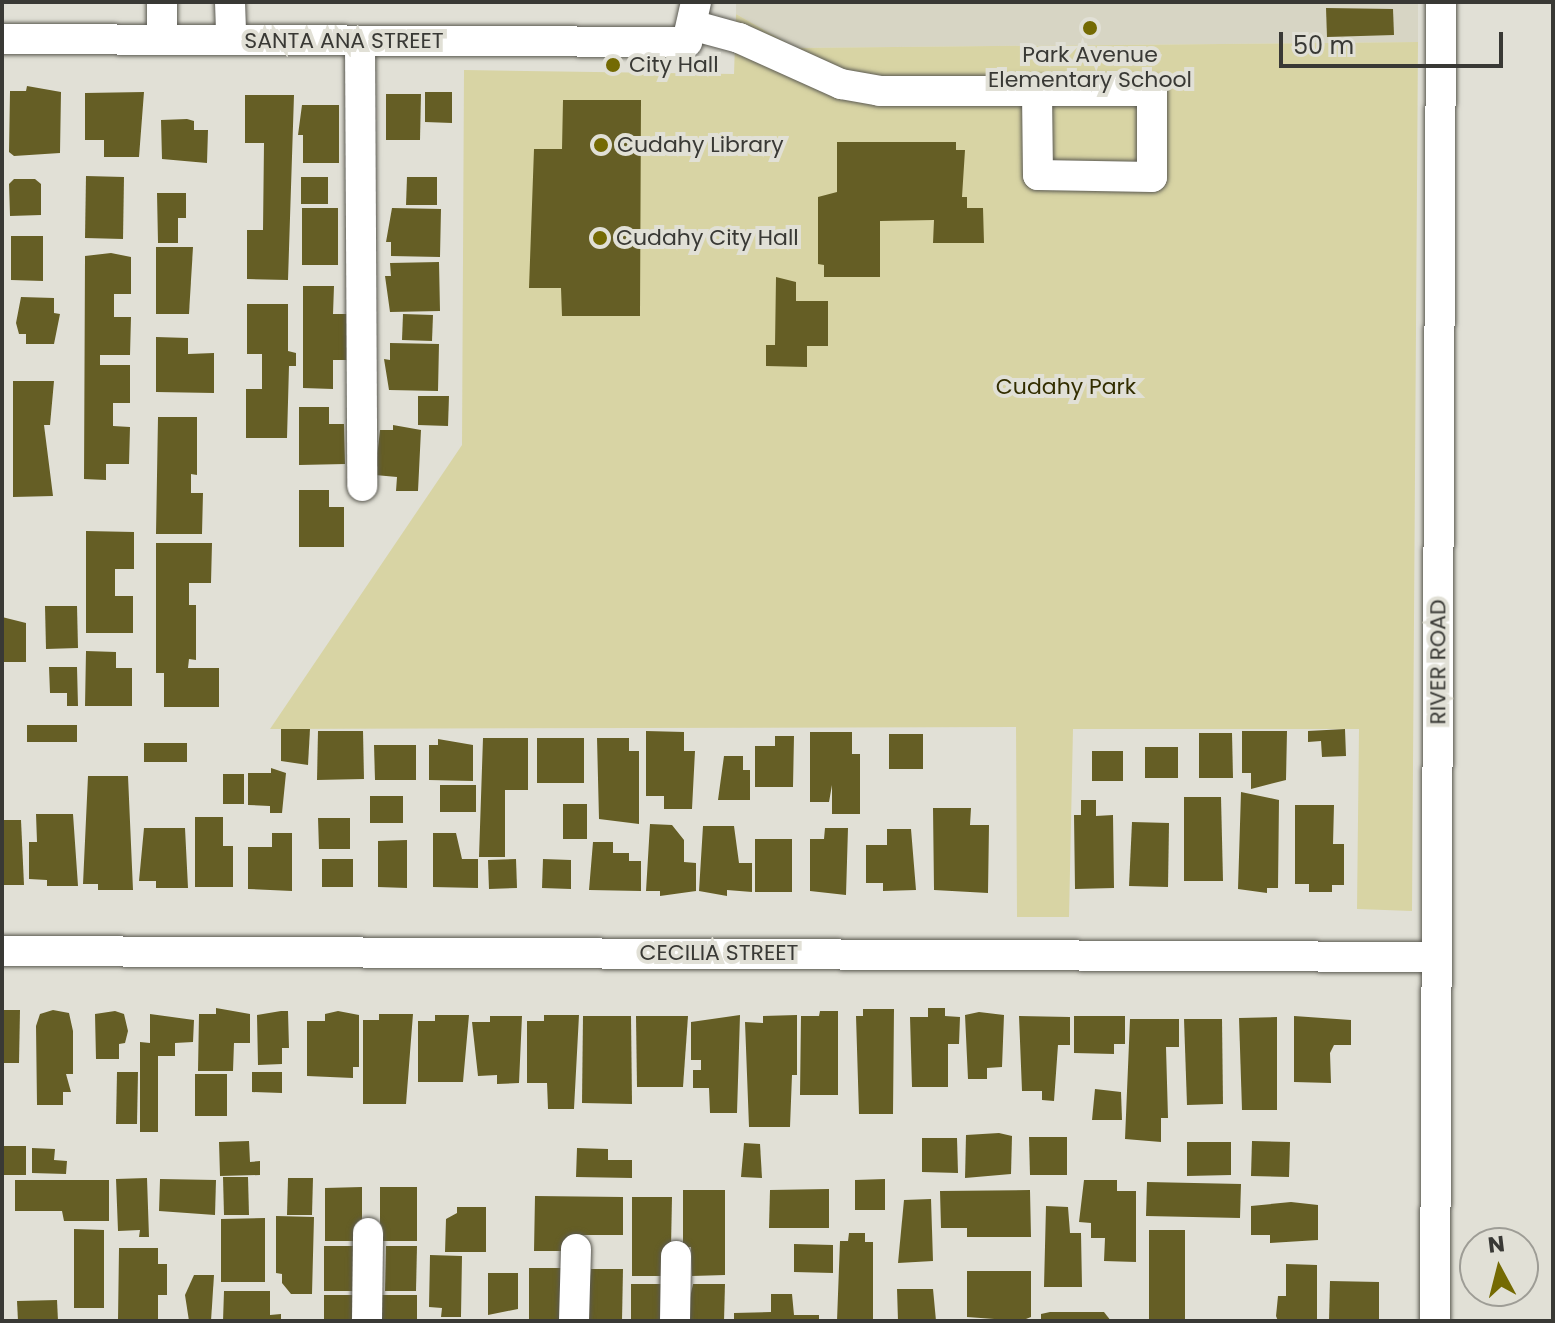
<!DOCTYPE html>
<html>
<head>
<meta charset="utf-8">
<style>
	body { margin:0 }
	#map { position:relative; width:1555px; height:1323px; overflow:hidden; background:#e1e0d6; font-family:Poppins,sans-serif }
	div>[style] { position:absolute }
	.built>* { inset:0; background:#d7d5c4 }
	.green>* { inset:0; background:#d8d4a4 }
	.building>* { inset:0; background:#655e25 }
	.roads { filter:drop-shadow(0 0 2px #5a5951) drop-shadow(0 0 2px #5a5951) }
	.minor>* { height:30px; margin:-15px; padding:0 15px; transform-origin:15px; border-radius:15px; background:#fff }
	.dots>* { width:22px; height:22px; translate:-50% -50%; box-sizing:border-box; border:4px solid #e1e0d6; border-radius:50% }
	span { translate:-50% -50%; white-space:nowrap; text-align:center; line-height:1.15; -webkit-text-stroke:8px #e1e0d6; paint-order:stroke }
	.street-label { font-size:22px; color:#393935 }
	.poi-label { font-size:22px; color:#393935 }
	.left { translate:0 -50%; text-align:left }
	.park-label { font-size:22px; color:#332e00 }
	.frame { position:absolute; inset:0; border:4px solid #393935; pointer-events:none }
	.north { position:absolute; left:1459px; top:1227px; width:80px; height:80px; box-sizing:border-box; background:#e1e0d6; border:2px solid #9e9d96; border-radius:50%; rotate:353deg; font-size:22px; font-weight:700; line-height:32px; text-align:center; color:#393935 }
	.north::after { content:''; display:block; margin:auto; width:28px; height:36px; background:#746a03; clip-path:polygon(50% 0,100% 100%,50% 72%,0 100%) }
	.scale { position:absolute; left:1279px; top:32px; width:224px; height:36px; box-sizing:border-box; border:4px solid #393935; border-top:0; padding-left:10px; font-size:24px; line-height:28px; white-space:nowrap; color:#393935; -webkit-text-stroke:6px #e1e0d6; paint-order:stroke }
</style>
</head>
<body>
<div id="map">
	<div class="built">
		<div style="clip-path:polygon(736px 2px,1418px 2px,1418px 42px,796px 48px,736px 14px)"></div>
	</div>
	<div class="green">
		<div style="clip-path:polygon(736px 14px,796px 48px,1418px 42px,1412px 911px,1357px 909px,1359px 729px,1073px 729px,1069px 917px,1017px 917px,1016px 727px,270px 729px,462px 445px,464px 70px,734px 74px)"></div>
	</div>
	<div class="building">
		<div style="clip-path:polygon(1326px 8px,1393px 9px,1394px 35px,1327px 37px)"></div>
		<div style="clip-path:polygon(27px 86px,61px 92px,60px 153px,14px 156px,9px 152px,10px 91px,26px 91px)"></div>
		<div style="clip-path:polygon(144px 92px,139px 157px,104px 157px,104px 140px,85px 140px,85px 93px)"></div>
		<div style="clip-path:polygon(425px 92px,452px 92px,452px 123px,425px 122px)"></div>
		<div style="clip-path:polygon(386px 94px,421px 94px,420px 140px,386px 140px)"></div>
		<div style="clip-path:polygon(245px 95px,294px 95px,288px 280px,247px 279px,247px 230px,263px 230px,264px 143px,245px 143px)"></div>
		<div style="clip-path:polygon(563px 100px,641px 100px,640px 316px,562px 316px,561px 288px,529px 288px,534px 149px,562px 149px)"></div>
		<div style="clip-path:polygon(302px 105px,339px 105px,339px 163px,303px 163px,303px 135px,298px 135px)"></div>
		<div style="clip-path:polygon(187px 119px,194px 121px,194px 130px,208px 130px,207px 163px,162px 159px,161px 120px)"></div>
		<div style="clip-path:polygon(837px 142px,956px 142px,956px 150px,965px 150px,962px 197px,967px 197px,967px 208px,983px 208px,984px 243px,933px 243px,934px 220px,880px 221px,880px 277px,824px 277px,824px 265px,818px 264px,818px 197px,837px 192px)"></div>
		<div style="clip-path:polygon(86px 176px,124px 177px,123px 239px,85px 238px)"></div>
		<div style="clip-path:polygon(301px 177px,328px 177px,328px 204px,301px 204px)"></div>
		<div style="clip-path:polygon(407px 177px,437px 177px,437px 205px,406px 205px)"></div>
		<div style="clip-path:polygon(14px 179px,35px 179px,41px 184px,41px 215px,10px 216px,9px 184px)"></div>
		<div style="clip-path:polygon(157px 193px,186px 193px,186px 218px,178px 218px,178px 243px,158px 243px)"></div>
		<div style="clip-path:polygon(302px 208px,338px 208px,338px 265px,302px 265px)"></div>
		<div style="clip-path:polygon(392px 208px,441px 209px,440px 257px,391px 256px,391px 242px,386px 242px)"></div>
		<div style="clip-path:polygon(11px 236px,43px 236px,43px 281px,11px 280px)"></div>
		<div style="clip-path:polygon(156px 247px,193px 247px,189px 314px,156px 314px)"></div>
		<div style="clip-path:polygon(111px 253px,131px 257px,131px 294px,114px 294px,114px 317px,131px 317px,130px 355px,100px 355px,100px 365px,130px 365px,130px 403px,113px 403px,113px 426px,130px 427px,129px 464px,106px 464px,106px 480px,84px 479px,85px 256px)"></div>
		<div style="clip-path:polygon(439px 262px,440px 311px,390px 312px,385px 276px,391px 276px,390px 263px)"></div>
		<div style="clip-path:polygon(776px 277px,796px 282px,796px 301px,828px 301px,828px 346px,807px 346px,807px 367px,766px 366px,766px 345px,775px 345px)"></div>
		<div style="clip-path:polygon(303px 286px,334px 286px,333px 314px,349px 314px,349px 360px,333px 360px,333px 389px,303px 388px)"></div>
		<div style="clip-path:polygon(21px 297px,54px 298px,54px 313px,60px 314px,54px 344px,26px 344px,26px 334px,19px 334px,16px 323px)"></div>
		<div style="clip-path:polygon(247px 304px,288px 304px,288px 351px,296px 353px,296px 366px,289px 366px,287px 438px,246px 438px,246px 389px,262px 389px,262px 354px,247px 354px)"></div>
		<div style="clip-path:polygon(403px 314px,433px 315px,432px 341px,402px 340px)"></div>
		<div style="clip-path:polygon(156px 337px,188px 338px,188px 354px,214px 353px,214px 393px,156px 392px)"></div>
		<div style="clip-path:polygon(390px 343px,439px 344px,438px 391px,389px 390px,384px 359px,390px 360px)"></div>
		<div style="clip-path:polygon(13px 381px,54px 381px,50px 425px,44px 425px,53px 496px,13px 497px)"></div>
		<div style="clip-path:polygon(418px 396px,449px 396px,448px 426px,418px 425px)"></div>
		<div style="clip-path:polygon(299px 407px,329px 407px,329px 424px,344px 424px,345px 464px,299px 465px)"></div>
		<div style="clip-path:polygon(158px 417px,197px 417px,197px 475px,191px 474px,191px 493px,203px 493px,202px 534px,156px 534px)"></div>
		<div style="clip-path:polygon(393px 425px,421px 430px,418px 491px,396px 491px,397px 477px,375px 475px,380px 430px,393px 430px)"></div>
		<div style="clip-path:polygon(299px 490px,329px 490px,329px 507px,344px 507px,344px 547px,299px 547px)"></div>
		<div style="clip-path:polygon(86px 531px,134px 532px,134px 569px,115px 569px,115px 596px,133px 596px,133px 633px,86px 633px)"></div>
		<div style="clip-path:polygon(156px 543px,212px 543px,211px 583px,189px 583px,189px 605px,196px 605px,196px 660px,189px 659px,188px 668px,219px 668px,219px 707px,164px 707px,164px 673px,156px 673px)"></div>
		<div style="clip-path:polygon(45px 606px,77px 606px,78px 648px,46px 649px)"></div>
		<div style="clip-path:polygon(2px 617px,26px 623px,26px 662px,2px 662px)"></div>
		<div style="clip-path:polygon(86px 651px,116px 652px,116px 668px,132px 668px,132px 706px,85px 706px)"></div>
		<div style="clip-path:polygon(49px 667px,77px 667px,78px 706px,67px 706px,67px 693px,50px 693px)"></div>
		<div style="clip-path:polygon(27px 725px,77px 725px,77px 742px,27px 742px)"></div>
		<div style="clip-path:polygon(281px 729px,310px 729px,308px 765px,281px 761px)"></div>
		<div style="clip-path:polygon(1345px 729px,1346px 756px,1322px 757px,1321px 741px,1308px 742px,1308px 731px)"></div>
		<div style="clip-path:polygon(318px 731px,363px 731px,364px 779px,317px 780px)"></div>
		<div style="clip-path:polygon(646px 731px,684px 732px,684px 751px,695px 751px,692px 809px,664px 809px,664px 796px,646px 796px)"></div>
		<div style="clip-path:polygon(1242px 731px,1287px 731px,1286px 780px,1251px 789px,1251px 773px,1242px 773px)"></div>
		<div style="clip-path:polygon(810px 732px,852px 732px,852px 754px,860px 754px,860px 814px,832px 814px,832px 785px,829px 802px,810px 802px)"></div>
		<div style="clip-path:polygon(1199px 733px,1232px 733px,1233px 778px,1199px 778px)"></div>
		<div style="clip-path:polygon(889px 734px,923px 734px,923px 769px,889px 769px)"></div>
		<div style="clip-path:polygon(775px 736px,794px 736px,793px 787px,755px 787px,755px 746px,775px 746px)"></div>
		<div style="clip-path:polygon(483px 738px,528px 738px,528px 790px,505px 790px,505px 857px,479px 857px)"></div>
		<div style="clip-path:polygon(537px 738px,584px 738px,584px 783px,537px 783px)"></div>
		<div style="clip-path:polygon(597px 738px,629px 738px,629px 751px,639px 751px,639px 824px,599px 819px)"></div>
		<div style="clip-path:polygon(438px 739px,473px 745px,473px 781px,429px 780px,429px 745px,438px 745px)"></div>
		<div style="clip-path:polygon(144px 743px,187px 743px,187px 762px,144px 762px)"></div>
		<div style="clip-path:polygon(374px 745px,416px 745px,416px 780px,375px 780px)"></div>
		<div style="clip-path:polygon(1145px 747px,1178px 747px,1178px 778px,1145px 778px)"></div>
		<div style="clip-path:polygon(1092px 751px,1123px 751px,1123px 781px,1092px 781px)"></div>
		<div style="clip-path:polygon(724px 756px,743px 756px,743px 770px,750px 770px,750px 800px,718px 800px)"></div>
		<div style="clip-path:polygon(271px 768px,286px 773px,282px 813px,270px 813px,270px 806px,248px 805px,248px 773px,271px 773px)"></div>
		<div style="clip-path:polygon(223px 774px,244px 774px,244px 804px,223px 804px)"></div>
		<div style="clip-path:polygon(88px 776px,128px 776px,133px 890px,98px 890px,98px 884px,83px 884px)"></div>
		<div style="clip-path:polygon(440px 785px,476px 785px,476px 812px,440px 812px)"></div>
		<div style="clip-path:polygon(1241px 792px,1279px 800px,1278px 888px,1267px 888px,1267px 893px,1238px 889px)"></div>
		<div style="clip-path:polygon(370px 796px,403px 796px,403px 823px,370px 823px)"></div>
		<div style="clip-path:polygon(1184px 797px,1221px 797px,1223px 881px,1184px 881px)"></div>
		<div style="clip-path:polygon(1081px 800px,1096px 800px,1096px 816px,1113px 815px,1114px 888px,1075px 889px,1074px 815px,1081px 815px)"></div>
		<div style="clip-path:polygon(563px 804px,587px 804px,587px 839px,563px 839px)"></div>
		<div style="clip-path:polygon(1295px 805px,1334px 805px,1333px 844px,1344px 844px,1344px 885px,1332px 885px,1332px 892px,1309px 892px,1309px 884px,1295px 884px)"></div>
		<div style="clip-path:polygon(933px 808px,971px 808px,970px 825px,989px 825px,988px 893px,934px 890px)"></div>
		<div style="clip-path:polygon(36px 814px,73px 814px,78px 886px,47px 886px,47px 880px,29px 879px,29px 842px,37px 842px)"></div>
		<div style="clip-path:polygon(195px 817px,223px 817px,223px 846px,233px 846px,233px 887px,195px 887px)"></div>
		<div style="clip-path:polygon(318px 818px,350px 818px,350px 849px,319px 849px)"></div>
		<div style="clip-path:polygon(2px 820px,21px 820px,24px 885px,2px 885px)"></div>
		<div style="clip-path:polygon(1132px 822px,1169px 823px,1168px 887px,1129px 886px)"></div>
		<div style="clip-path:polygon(650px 824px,672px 825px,684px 840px,684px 862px,696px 863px,696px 891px,660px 896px,660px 891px,646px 891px)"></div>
		<div style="clip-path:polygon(703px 826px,734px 826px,739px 863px,752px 863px,752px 892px,727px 890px,727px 896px,699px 891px)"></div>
		<div style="clip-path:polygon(144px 828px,185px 828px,188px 888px,156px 888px,156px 881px,139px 881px)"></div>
		<div style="clip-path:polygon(825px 828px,848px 828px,846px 895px,810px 891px,810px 839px,824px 839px)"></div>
		<div style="clip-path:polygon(887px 829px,911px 829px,916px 890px,883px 891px,883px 883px,866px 883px,866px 845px,887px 845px)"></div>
		<div style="clip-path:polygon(272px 833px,292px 833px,292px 891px,248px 889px,248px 847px,272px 847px)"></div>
		<div style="clip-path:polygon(433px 833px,456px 833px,462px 859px,478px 859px,478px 888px,433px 887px)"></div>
		<div style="clip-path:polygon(755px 839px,792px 839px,792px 892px,755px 892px)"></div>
		<div style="clip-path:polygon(407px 840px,407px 888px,378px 887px,378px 841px)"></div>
		<div style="clip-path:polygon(593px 842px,613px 842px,613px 853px,629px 853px,629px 861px,641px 861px,641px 891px,589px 890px)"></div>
		<div style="clip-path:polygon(322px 859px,353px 859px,353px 887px,322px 887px)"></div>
		<div style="clip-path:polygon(516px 859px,517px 888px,489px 889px,488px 860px)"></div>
		<div style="clip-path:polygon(543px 859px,571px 860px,571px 889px,542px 888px)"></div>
		<div style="clip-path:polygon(216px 1008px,250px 1014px,250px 1043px,234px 1043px,233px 1071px,198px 1071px,199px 1014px,216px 1014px)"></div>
		<div style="clip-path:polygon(928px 1008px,945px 1008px,945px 1016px,960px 1017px,959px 1044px,948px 1044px,948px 1087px,912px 1087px,910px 1017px,928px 1017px)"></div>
		<div style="clip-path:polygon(863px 1009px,894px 1009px,893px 1114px,859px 1114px,856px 1016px,863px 1016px)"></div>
		<div style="clip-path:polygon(2px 1010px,20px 1010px,19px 1063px,2px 1063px)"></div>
		<div style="clip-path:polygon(53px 1010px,69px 1013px,73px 1031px,73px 1074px,66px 1074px,71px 1092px,63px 1092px,63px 1105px,37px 1105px,36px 1026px,40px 1014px)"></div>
		<div style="clip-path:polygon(115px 1011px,124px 1014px,128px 1031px,125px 1043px,119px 1044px,119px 1059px,96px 1059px,95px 1014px)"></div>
		<div style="clip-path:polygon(281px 1011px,288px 1011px,289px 1048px,282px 1048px,282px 1064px,258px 1065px,257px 1015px)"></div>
		<div style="clip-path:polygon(338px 1011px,359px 1015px,359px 1067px,353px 1067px,353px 1078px,307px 1076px,307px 1021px,325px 1021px,325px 1014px)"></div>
		<div style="clip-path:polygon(820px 1011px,838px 1011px,838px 1095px,800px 1095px,801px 1016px,819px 1016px)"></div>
		<div style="clip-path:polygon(979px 1012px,1004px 1015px,1002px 1067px,987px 1068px,987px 1079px,968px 1079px,965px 1015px)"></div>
		<div style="clip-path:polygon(150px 1014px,194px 1020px,193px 1042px,175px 1043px,175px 1056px,158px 1056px,158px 1132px,140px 1132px,140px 1042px,150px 1043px)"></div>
		<div style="clip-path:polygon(379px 1014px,413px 1014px,406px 1104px,363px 1104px,363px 1020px,379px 1020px)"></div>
		<div style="clip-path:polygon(435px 1015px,469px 1015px,463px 1082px,418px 1082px,418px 1021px,435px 1021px)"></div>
		<div style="clip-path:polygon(544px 1015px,579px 1015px,574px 1109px,548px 1109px,547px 1083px,527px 1083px,527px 1021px,544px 1021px)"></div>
		<div style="clip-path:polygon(740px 1015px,737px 1113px,710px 1113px,709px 1088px,693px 1088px,693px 1070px,701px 1070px,701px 1060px,691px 1060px,691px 1022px)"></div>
		<div style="clip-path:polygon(797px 1015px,797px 1075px,792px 1075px,790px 1127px,749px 1127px,745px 1022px,763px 1023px,763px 1016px)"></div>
		<div style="clip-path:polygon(490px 1016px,522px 1016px,519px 1083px,497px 1084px,497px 1075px,478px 1076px,472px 1022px,490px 1022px)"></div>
		<div style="clip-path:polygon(583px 1016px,631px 1016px,632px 1104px,582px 1103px)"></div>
		<div style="clip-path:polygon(636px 1016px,688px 1016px,683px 1087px,637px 1087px)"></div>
		<div style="clip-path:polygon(1019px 1016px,1070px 1017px,1070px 1045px,1058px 1045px,1054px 1101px,1042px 1100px,1042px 1091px,1022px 1091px)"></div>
		<div style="clip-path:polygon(1074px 1016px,1125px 1016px,1125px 1044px,1114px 1044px,1114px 1054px,1074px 1053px)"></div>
		<div style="clip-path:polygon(1294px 1016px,1351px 1020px,1351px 1045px,1334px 1045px,1330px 1053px,1331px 1083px,1294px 1082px)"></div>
		<div style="clip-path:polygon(1277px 1017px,1277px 1110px,1242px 1110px,1239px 1018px)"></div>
		<div style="clip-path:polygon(1130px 1019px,1179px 1019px,1179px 1047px,1166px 1047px,1168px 1118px,1161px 1118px,1161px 1142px,1125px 1139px)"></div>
		<div style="clip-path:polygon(1184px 1019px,1222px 1019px,1223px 1104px,1187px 1105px)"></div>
		<div style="clip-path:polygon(117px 1072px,138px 1072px,137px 1124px,116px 1124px)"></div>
		<div style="clip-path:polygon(252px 1072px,282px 1072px,282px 1093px,252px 1092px)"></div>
		<div style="clip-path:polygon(195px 1074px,227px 1074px,227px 1116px,195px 1116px)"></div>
		<div style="clip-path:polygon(1095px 1089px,1121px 1092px,1122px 1120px,1092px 1120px)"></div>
		<div style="clip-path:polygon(999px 1133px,1012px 1136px,1011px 1174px,965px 1178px,966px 1135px)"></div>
		<div style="clip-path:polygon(1029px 1137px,1067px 1137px,1067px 1175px,1030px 1175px)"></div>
		<div style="clip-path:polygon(922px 1138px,957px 1138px,958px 1173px,922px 1172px)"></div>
		<div style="clip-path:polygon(249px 1141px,250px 1162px,260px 1161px,260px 1175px,220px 1176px,219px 1142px)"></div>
		<div style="clip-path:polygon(1252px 1141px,1290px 1142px,1289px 1177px,1251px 1176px)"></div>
		<div style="clip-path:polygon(1187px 1142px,1231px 1142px,1231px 1175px,1187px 1176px)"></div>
		<div style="clip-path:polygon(744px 1143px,760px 1144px,762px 1178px,741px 1177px)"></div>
		<div style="clip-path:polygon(2px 1146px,26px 1146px,26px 1175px,2px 1175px)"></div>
		<div style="clip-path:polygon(32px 1148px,55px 1149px,54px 1160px,67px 1161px,66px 1174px,32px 1173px)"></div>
		<div style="clip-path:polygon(577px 1148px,608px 1149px,608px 1160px,632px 1160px,632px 1178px,576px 1177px)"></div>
		<div style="clip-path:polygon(223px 1177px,248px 1177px,249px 1215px,224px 1215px)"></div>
		<div style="clip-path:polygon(147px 1178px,149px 1237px,139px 1237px,140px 1230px,118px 1231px,116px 1179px)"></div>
		<div style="clip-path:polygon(288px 1178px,313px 1178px,312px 1215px,287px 1215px)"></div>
		<div style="clip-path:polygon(160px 1179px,216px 1180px,215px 1215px,159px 1211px)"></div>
		<div style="clip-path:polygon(885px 1179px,885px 1210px,855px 1210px,855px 1180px)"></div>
		<div style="clip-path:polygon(15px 1180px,109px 1180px,109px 1221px,64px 1221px,62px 1211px,15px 1211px)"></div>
		<div style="clip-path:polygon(1084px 1180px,1117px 1180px,1117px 1191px,1136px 1191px,1136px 1262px,1104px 1261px,1105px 1238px,1091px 1238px,1091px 1223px,1079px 1222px)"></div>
		<div style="clip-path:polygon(1147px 1182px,1241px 1184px,1240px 1218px,1146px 1216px)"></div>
		<div style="clip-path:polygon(362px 1187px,362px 1241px,325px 1241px,325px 1188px)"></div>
		<div style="clip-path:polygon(380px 1187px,417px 1187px,417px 1241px,380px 1241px)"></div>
		<div style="clip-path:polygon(829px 1189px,829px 1228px,769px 1228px,770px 1190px)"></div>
		<div style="clip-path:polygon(683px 1190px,725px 1190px,725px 1275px,692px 1276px,691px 1247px,683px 1247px)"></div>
		<div style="clip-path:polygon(1030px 1190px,1031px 1237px,967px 1237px,967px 1228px,941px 1228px,940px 1191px)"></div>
		<div style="clip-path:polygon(535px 1196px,623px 1197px,623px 1235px,573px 1235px,573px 1251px,534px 1251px)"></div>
		<div style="clip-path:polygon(632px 1197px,672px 1197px,671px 1247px,664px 1276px,632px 1276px)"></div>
		<div style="clip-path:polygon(931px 1199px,933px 1261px,898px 1263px,904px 1200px)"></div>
		<div style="clip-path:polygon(1291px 1202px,1318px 1205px,1318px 1240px,1270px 1243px,1270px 1235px,1251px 1235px,1251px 1206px)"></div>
		<div style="clip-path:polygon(1046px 1206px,1068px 1207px,1070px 1233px,1081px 1233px,1082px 1287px,1044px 1287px)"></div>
		<div style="clip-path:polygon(457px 1207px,486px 1207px,486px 1252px,445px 1252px,446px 1219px,457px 1213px)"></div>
		<div style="clip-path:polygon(276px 1216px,314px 1217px,312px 1294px,291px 1294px,282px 1283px,282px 1274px,276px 1273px)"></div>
		<div style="clip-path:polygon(265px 1218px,265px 1282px,221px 1282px,221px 1219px)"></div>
		<div style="clip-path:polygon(74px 1229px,104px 1230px,104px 1308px,74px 1308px)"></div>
		<div style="clip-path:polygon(1149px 1230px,1185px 1230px,1185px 1321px,1149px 1321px)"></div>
		<div style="clip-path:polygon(849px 1233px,865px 1233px,865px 1242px,873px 1242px,873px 1321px,837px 1321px,840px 1241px,848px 1241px)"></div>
		<div style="clip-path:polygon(794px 1244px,833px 1245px,833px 1273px,794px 1272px)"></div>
		<div style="clip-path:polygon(324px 1246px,355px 1246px,355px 1291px,324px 1291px)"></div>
		<div style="clip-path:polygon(386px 1246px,417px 1246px,416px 1291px,385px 1291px)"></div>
		<div style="clip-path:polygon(119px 1248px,158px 1248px,158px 1264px,167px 1264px,167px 1295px,158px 1295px,158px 1321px,118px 1321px)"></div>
		<div style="clip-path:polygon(430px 1255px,462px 1256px,461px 1317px,441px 1317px,442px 1308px,429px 1307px)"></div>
		<div style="clip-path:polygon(1286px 1264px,1317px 1265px,1317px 1321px,1278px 1321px,1276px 1316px,1278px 1296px,1286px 1296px)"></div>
		<div style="clip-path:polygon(529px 1268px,561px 1268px,568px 1321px,529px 1321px)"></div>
		<div style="clip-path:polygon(591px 1269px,623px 1269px,622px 1321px,584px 1321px)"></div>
		<div style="clip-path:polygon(967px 1271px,1031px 1271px,1031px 1317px,1021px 1321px,967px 1317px)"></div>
		<div style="clip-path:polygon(488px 1273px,518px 1273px,518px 1309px,488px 1315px)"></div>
		<div style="clip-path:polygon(194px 1275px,214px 1275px,211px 1321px,189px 1321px,185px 1295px)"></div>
		<div style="clip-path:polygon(1330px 1281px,1379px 1282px,1379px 1321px,1329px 1321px)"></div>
		<div style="clip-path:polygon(631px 1284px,665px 1284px,671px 1321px,631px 1321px)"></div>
		<div style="clip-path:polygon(693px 1284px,725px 1284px,724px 1321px,685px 1321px)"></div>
		<div style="clip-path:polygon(897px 1289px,933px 1289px,936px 1321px,898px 1321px)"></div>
		<div style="clip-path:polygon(224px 1291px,270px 1291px,270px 1315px,281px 1314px,281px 1321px,223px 1321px)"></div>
		<div style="clip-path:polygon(771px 1294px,792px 1294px,794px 1315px,819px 1315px,819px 1321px,734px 1321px,734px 1313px,771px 1312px)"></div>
		<div style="clip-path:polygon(324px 1295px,361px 1295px,361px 1321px,324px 1321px)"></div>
		<div style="clip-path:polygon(378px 1295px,417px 1295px,417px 1321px,379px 1321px)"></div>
		<div style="clip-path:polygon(57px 1300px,58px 1321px,18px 1321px,17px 1301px)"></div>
		<div style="clip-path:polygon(1050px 1312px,1104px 1312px,1111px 1321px,1041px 1321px,1041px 1314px)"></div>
	</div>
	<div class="roads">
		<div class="minor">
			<div style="left:162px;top:2px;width:38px;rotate:90deg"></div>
			<div style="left:230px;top:2px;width:38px;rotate:88deg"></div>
			<div style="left:695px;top:26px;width:46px;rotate:15.3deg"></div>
			<div style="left:739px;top:38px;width:112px;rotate:24.3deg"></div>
			<div style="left:841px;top:84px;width:39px;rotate:10deg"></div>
			<div style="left:879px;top:91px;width:273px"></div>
			<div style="left:1152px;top:91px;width:86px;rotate:90deg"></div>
			<div style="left:1152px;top:177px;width:114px;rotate:-179deg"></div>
			<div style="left:1038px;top:175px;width:84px;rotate:-90.7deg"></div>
			<div style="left:2px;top:39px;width:685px;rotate:0.25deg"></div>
			<div style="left:687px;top:42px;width:41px;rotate:-77.3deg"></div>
			<div style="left:360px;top:41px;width:445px;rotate:89.7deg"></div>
			<div style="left:2px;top:951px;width:1435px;rotate:0.24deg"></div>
			<div style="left:367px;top:1321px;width:88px;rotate:-89.3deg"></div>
			<div style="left:574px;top:1321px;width:72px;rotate:-88.4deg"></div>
			<div style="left:675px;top:1321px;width:65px;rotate:-89.1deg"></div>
			<div style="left:1435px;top:1321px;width:1319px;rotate:-89.74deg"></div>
		</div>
	</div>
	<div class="dots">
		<div style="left:1090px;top:28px;background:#746a03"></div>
		<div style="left:613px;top:65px;background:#746a03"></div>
		<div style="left:601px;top:145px;background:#746a03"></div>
		<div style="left:600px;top:238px;background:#746a03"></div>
	</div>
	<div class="street-label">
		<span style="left:344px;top:41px">SANTA ANA STREET</span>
		<span style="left:1438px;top:662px;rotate:-90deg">RIVER ROAD</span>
		<span style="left:719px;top:953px">CECILIA STREET</span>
	</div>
	<div class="poi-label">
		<span style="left:1090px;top:67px">Park Avenue<br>Elementary School</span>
		<span class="left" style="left:629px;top:65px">City Hall</span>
		<span class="left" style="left:617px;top:145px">Cudahy Library</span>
		<span class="left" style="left:616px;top:238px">Cudahy City Hall</span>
	</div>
	<div class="park-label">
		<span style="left:1066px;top:387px">Cudahy Park</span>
	</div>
	<div class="frame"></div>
	<div class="north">N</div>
	<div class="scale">50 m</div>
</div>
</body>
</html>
